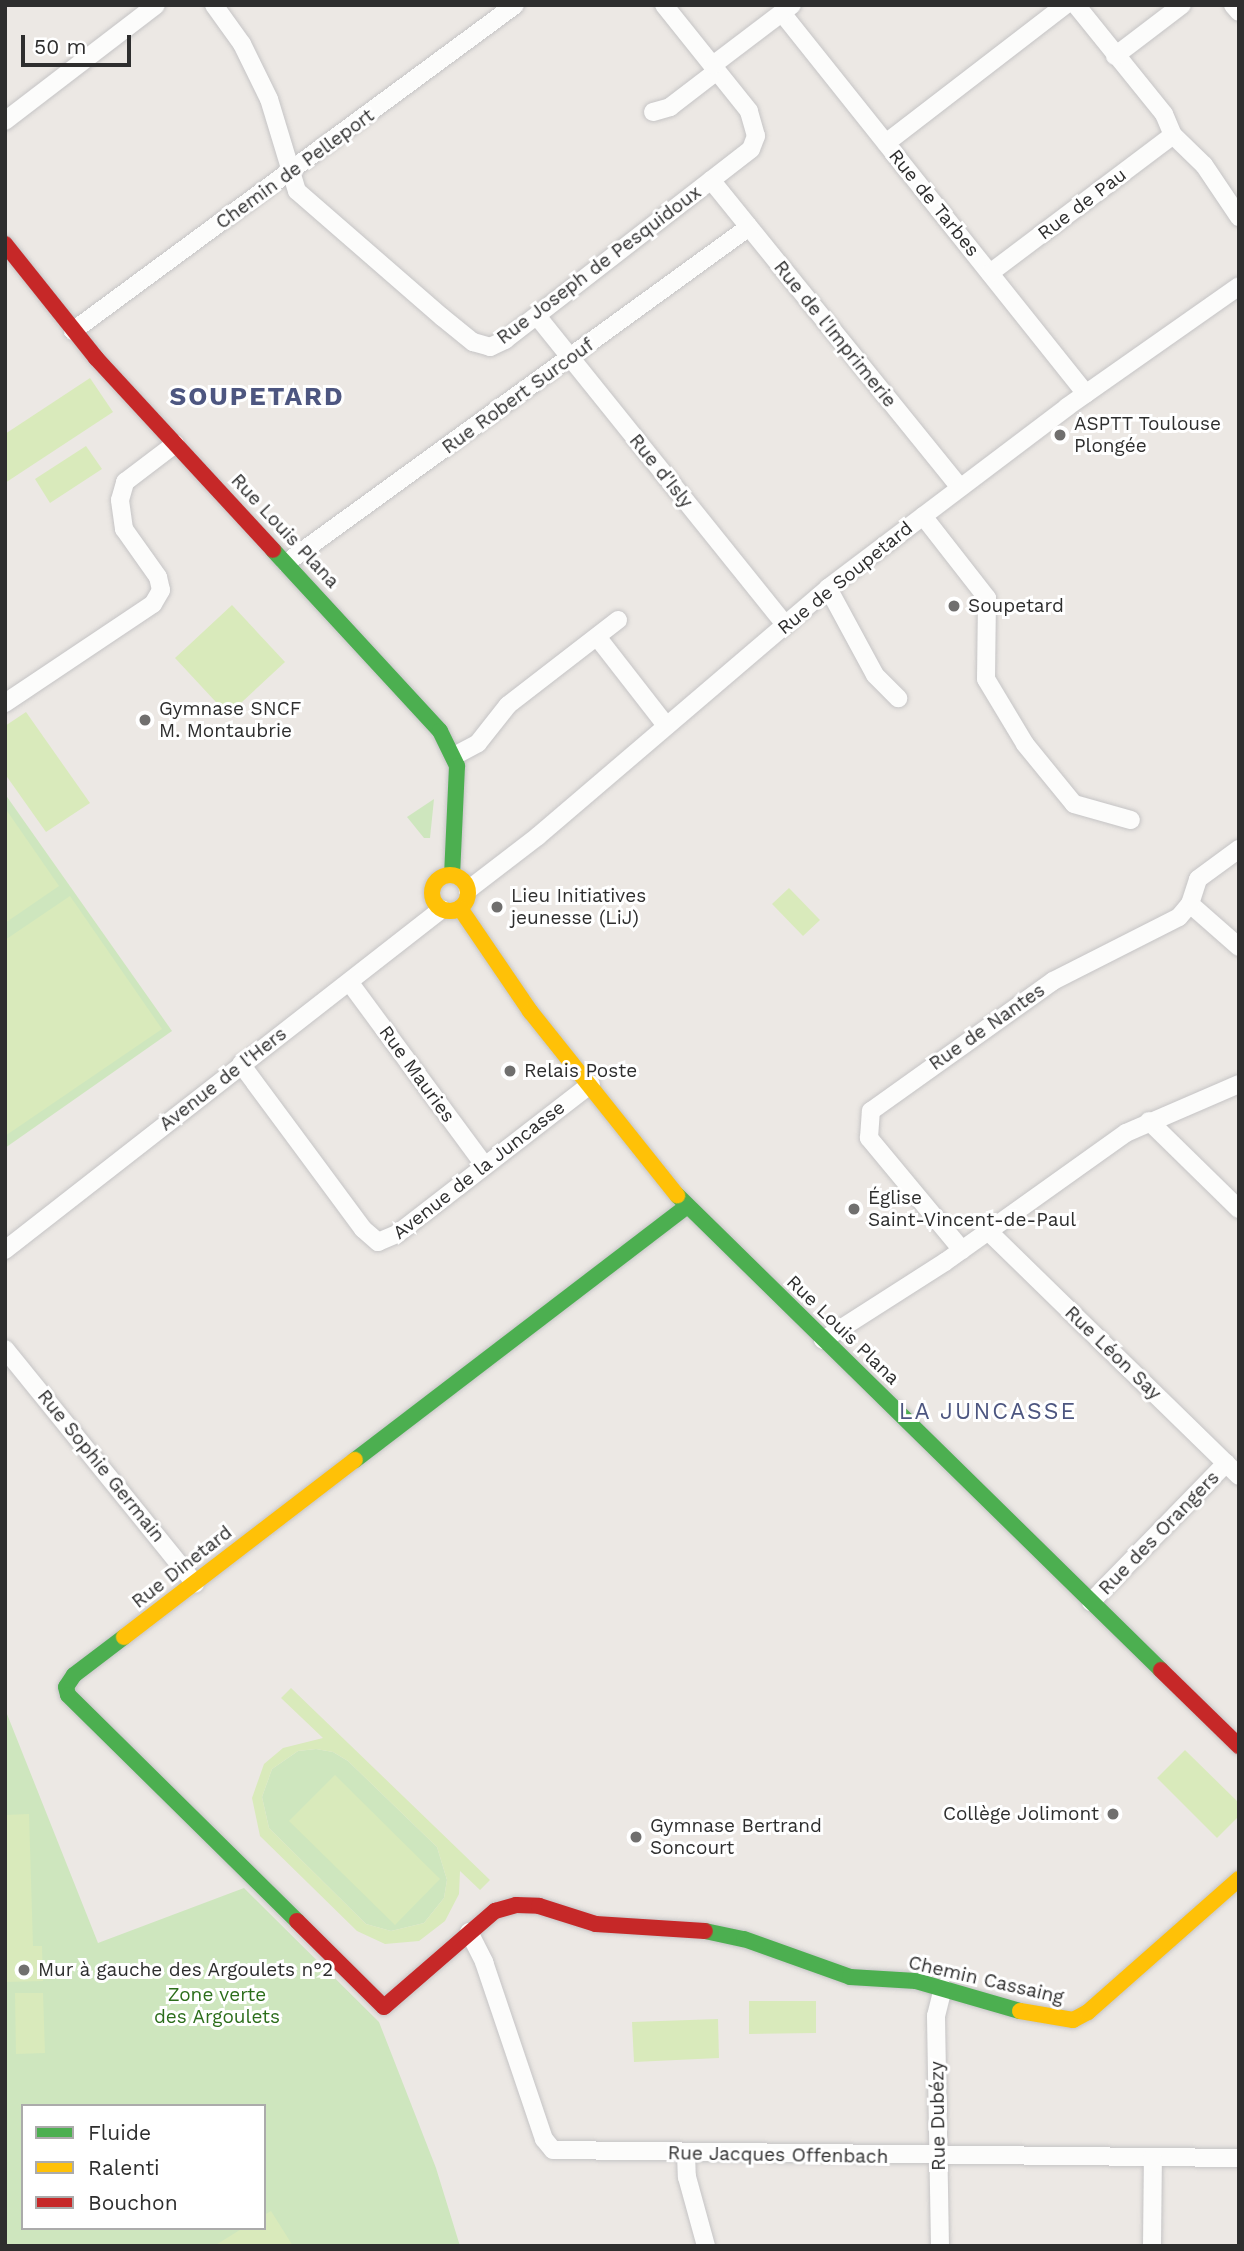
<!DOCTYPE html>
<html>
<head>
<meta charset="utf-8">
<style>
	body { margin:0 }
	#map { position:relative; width:1244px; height:2251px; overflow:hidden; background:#ece8e4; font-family:"Work Sans",sans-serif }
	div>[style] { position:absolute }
	.green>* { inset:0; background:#cee6be }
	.pitch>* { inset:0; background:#d9eabb }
	.roads { filter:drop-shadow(0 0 2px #c5c4c5) drop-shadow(0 0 2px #c5c4c5) }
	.street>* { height:18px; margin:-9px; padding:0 9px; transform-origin:9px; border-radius:9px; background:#fcfcfb }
	.fast>* { height:16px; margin:-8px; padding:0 8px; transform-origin:8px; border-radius:8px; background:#4caf50 }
	.slow>* { height:16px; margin:-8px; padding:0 8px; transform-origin:8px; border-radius:8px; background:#ffc107 }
	.slow>.ring { margin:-8px; padding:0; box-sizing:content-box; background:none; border:16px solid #ffc107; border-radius:50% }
	.jam>* { height:16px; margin:-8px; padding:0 8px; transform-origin:8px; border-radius:8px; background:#c62828 }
	.dots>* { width:19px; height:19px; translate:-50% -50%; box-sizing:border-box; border:4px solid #fff; border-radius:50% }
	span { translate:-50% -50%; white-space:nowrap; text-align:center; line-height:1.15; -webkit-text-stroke:6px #fff; paint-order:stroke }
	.street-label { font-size:19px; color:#2e2e2e }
	.poi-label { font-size:19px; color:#2e2e2e }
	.left { translate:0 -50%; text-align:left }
	.right { translate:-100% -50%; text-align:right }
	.park-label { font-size:19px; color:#2c6e1b }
	.quarter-label { font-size:23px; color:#4d5680; letter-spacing:2px }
	.district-label { font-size:26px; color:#4d5680; font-weight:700; letter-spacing:2px }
	.frame { position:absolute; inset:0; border:7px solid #2e2e2e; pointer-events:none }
	.legend { position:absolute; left:21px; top:2104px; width:245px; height:126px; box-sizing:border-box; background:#fff; border:2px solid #ababab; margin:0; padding:9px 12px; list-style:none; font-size:21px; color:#2e2e2e }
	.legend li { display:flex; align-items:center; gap:14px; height:35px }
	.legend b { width:35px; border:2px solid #ababab }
	.scale { position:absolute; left:21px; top:35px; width:110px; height:32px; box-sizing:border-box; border:4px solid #2e2e2e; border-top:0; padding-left:9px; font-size:21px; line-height:24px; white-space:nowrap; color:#2e2e2e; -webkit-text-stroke:5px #fff; paint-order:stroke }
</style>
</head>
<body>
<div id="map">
	<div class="green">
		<div style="clip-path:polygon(5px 794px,172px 1031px,5px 1148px)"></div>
		<div style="clip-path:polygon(434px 799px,430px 838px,424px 838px,407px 817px)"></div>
		<div style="clip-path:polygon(evenodd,5px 1709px,98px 1943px,244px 1888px,379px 2022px,436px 2168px,460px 2246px,5px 2246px,5px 1709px,23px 2106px,264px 2106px,264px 2228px,23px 2228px,23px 2106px)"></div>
		<div style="clip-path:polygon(316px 1749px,333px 1752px,348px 1761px,437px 1847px,447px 1880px,444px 1898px,424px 1923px,391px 1931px,366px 1924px,269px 1828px,262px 1797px,272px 1769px,298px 1751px)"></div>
	</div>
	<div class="pitch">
		<div style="clip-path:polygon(90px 378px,113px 412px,5px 483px,5px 434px)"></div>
		<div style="clip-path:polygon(86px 446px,102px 469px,50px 503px,35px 479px)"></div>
		<div style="clip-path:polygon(232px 605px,285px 662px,228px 715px,175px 658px)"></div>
		<div style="clip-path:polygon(26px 712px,90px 803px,46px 832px,5px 774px,5px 726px)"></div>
		<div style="clip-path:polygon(5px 808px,59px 886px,5px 923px)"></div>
		<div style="clip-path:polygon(789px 888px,820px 920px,803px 936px,772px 904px)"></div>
		<div style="clip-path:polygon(70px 896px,162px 1029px,5px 1136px,5px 940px)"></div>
		<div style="clip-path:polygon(evenodd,291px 1688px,490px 1880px,480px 1890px,460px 1871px,459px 1894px,445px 1921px,419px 1941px,385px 1944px,357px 1931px,260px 1836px,252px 1798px,264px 1764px,283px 1748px,323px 1738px,281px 1698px,291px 1688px,316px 1749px,333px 1752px,348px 1761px,437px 1847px,447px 1880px,444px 1898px,424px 1923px,391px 1931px,366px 1924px,269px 1828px,262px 1797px,272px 1769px,298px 1751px,316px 1749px)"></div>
		<div style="clip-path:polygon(1185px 1750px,1239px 1803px,1239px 1816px,1217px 1838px,1157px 1778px)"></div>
		<div style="clip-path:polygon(335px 1775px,440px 1879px,395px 1925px,289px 1821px)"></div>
		<div style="clip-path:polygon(29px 1814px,33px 1946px,42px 1946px,43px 1981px,5px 1982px,5px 1815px)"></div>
		<div style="clip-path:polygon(15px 1993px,43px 1993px,45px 2053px,16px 2054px)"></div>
		<div style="clip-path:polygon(749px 2001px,816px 2001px,816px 2033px,749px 2034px)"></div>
		<div style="clip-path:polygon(718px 2019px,719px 2058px,634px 2062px,632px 2022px)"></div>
		<div style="clip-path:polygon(271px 2211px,293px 2246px,214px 2246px,243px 2228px,264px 2228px,264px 2215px)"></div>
	</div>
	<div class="roads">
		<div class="street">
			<div style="left:214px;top:5px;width:48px;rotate:54.3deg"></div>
			<div style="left:242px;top:44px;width:61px;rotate:63.9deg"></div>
			<div style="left:269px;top:99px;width:96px;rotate:73.1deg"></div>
			<div style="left:297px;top:191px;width:192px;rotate:41deg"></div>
			<div style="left:442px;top:317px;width:40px;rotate:39deg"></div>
			<div style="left:473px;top:342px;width:18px;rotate:16deg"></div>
			<div style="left:490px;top:347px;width:17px;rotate:-25deg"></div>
			<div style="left:505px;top:340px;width:311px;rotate:-37.8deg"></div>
			<div style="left:751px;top:149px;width:14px;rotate:-69deg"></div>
			<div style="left:756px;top:136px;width:26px;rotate:-106deg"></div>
			<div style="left:749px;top:111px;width:136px;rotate:-128.7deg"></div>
			<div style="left:1076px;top:5px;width:140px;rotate:51.1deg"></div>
			<div style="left:1164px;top:114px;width:23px;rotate:67deg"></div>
			<div style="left:1173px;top:135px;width:43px;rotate:44.1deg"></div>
			<div style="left:1204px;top:165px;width:63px;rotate:56.1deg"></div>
			<div style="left:1233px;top:5px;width:9px;rotate:49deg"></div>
			<div style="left:782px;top:13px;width:487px;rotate:51.4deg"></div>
			<div style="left:1115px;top:56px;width:84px;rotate:-37.3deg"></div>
			<div style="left:653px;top:112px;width:18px;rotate:-16deg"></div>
			<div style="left:670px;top:107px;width:54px;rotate:-37.5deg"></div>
			<div style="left:713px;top:74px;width:9px;rotate:-90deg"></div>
			<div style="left:713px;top:65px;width:99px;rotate:-37.2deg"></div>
			<div style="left:5px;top:121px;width:190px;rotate:-37.5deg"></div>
			<div style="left:886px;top:143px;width:226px;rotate:-37.6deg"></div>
			<div style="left:711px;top:180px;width:395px;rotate:51deg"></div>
			<div style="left:990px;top:273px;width:229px;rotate:-37deg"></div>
			<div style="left:537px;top:316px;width:396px;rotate:51.2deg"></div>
			<div style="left:73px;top:331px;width:549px;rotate:-36.41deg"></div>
			<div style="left:923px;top:516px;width:104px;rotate:52deg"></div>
			<div style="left:987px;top:598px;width:81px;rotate:90.7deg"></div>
			<div style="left:986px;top:679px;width:76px;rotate:59deg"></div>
			<div style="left:1025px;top:744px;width:77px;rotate:50.8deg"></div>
			<div style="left:1074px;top:804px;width:59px;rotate:15.7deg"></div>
			<div style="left:286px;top:563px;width:572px;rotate:-35.97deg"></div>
			<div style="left:828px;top:588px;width:99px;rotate:61.6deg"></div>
			<div style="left:875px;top:675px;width:33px;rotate:45deg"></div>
			<div style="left:598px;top:638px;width:109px;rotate:52.1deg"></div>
			<div style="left:5px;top:703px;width:178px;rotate:-33.8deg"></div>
			<div style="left:153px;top:604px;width:16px;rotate:-60deg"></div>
			<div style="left:161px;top:590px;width:13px;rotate:-103deg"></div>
			<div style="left:158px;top:577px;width:59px;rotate:-125.3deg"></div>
			<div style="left:124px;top:529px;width:29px;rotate:-98deg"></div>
			<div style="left:120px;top:500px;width:19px;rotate:-74deg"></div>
			<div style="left:125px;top:482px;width:63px;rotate:-37.2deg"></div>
			<div style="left:454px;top:756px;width:27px;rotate:-28deg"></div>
			<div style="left:478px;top:743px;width:48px;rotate:-51.7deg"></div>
			<div style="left:508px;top:705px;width:139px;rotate:-37.7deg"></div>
			<div style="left:468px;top:890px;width:88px;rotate:-37.6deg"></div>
			<div style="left:538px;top:836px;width:382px;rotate:-40.5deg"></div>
			<div style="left:828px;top:588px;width:300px;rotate:-37.1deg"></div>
			<div style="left:1067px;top:407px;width:210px;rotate:-35.1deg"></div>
			<div style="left:1190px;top:904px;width:65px;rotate:41.3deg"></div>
			<div style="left:350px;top:983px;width:227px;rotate:53.6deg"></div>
			<div style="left:241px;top:1064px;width:205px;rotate:53.5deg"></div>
			<div style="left:363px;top:1229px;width:20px;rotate:41deg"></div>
			<div style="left:378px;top:1242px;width:21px;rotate:-23deg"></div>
			<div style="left:397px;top:1234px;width:245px;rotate:-37.7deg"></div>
			<div style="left:1149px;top:1121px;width:126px;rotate:44.4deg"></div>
			<div style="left:987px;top:1230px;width:352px;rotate:44.3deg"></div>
			<div style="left:5px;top:1250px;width:554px;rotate:-37.97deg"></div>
			<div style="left:962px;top:1250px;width:146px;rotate:-129.7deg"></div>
			<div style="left:869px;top:1138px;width:27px;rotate:-86deg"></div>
			<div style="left:871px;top:1111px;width:224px;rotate:-35.5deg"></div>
			<div style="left:1053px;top:981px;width:141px;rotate:-26.9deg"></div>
			<div style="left:1179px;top:917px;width:17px;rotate:-50deg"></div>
			<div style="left:1190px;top:904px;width:26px;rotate:-72deg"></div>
			<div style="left:1198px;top:879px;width:51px;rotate:-36.2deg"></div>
			<div style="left:823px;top:1340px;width:145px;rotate:-32.6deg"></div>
			<div style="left:945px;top:1262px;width:222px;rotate:-35.5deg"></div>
			<div style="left:1126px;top:1133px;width:123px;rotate:-23.4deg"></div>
			<div style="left:5px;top:1349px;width:302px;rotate:51deg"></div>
			<div style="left:1091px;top:1602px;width:194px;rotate:-45.8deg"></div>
			<div style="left:469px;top:1932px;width:34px;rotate:63deg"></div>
			<div style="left:484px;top:1962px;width:187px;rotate:71.3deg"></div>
			<div style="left:544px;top:2139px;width:14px;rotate:51deg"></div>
			<div style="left:553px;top:2150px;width:686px;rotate:0.67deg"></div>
			<div style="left:686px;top:2153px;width:24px;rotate:88deg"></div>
			<div style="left:687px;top:2177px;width:72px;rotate:74.6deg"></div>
			<div style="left:940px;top:2246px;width:230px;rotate:-91deg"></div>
			<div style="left:936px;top:2016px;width:29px;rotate:-76deg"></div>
			<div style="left:1152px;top:2246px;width:89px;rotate:-89.4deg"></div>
		</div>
		<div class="fast">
			<div style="left:273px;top:550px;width:246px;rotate:47.3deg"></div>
			<div style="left:440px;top:731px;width:39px;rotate:64deg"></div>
			<div style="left:457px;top:766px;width:109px;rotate:92.6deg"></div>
			<div style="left:677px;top:1195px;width:678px;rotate:44.46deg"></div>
			<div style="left:355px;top:1460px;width:417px;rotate:-37.4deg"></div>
			<div style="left:124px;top:1637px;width:63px;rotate:142.8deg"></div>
			<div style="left:74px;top:1675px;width:14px;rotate:124deg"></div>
			<div style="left:66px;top:1687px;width:8px;rotate:76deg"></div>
			<div style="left:68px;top:1695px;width:322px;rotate:44.6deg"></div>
			<div style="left:705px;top:1931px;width:40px;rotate:12deg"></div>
			<div style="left:744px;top:1939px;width:113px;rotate:19.7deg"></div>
			<div style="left:850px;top:1977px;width:66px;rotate:3.5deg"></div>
			<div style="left:916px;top:1981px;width:108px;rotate:16.1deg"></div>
		</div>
		<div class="slow">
			<div class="ring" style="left:432px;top:875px;width:20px;height:20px"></div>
			<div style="left:460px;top:908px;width:125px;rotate:55.8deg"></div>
			<div style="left:530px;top:1011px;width:236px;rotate:51.4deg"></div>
			<div style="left:124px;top:1637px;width:291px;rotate:-37.5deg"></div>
			<div style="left:1020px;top:2011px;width:54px;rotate:9.6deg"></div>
			<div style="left:1073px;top:2020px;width:17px;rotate:-28deg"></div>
			<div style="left:1088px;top:2012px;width:201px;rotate:-41.4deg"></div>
		</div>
		<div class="jam">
			<div style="left:5px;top:244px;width:146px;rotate:51.4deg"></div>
			<div style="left:96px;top:358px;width:261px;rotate:47.3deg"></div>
			<div style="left:1161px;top:1670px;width:109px;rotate:44.3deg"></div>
			<div style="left:297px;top:1921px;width:122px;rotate:44.7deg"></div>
			<div style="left:384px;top:2007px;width:147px;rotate:-40.9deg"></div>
			<div style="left:495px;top:1911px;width:22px;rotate:-16deg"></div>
			<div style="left:516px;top:1905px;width:23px;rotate:2deg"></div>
			<div style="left:539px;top:1906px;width:60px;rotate:17.5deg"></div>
			<div style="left:596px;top:1924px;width:109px;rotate:3.7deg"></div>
		</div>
	</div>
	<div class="dots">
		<div style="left:1060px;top:435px;background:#706f6e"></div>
		<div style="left:954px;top:606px;background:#706f6e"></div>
		<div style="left:145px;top:720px;background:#706f6e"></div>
		<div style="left:497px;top:907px;background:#706f6e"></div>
		<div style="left:510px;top:1071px;background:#706f6e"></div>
		<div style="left:854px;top:1209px;background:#706f6e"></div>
		<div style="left:1113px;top:1814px;background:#706f6e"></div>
		<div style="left:636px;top:1837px;background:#706f6e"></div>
		<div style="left:24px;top:1970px;background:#706f6e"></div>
	</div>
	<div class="street-label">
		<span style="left:295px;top:169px;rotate:-36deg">Chemin de Pelleport</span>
		<span style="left:934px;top:203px;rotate:51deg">Rue de Tarbes</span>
		<span style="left:1082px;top:204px;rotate:-37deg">Rue de Pau</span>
		<span style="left:599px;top:265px;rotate:-37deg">Rue Joseph de Pesquidoux</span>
		<span style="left:835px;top:334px;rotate:51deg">Rue de l'Imprimerie</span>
		<span style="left:518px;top:396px;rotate:-36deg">Rue Robert Surcouf</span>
		<span style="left:661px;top:471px;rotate:51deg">Rue d'Isly</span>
		<span style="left:285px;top:531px;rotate:47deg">Rue Louis Plana</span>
		<span style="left:845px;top:578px;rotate:-39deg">Rue de Soupetard</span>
		<span style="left:987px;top:1027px;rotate:-35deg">Rue de Nantes</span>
		<span style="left:417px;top:1074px;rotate:54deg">Rue Mauries</span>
		<span style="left:223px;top:1079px;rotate:-38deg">Avenue de l'Hers</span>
		<span style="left:479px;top:1170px;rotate:-38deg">Avenue de la Juncasse</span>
		<span style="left:843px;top:1330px;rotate:44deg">Rue Louis Plana</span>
		<span style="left:1113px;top:1353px;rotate:44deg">Rue Léon Say</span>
		<span style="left:101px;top:1466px;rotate:51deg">Rue Sophie Germain</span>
		<span style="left:1159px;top:1533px;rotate:-46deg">Rue des Orangers</span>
		<span style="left:182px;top:1567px;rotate:-38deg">Rue Dinetard</span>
		<span style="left:986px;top:1980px;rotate:13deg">Chemin Cassaing</span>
		<span style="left:938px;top:2116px;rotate:-91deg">Rue Dubézy</span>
		<span style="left:778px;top:2155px;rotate:1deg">Rue Jacques Offenbach</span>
	</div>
	<div class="poi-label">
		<span class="left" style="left:1074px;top:435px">ASPTT Toulouse<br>Plongée</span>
		<span class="left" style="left:968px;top:606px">Soupetard</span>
		<span class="left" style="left:159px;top:720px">Gymnase SNCF<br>M. Montaubrie</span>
		<span class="left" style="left:511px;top:907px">Lieu Initiatives<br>jeunesse (LiJ)</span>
		<span class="left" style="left:524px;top:1071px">Relais Poste</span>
		<span class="left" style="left:868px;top:1209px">Église<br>Saint-Vincent-de-Paul</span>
		<span class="right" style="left:1099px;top:1814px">Collège Jolimont</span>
		<span class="left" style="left:650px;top:1837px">Gymnase Bertrand<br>Soncourt</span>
		<span class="left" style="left:38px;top:1970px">Mur à gauche des Argoulets n°2</span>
	</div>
	<div class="park-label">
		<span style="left:217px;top:2006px">Zone verte<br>des Argoulets</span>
	</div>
	<div class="quarter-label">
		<span style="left:988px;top:1412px">LA JUNCASSE</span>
	</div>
	<div class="district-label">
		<span style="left:257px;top:397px">SOUPETARD</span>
	</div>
	<div class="frame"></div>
	<ul class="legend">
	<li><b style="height:9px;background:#4caf50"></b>Fluide</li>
	<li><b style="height:9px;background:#ffc107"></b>Ralenti</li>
	<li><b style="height:9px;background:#c62828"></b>Bouchon</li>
	</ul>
	<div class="scale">50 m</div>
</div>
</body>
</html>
